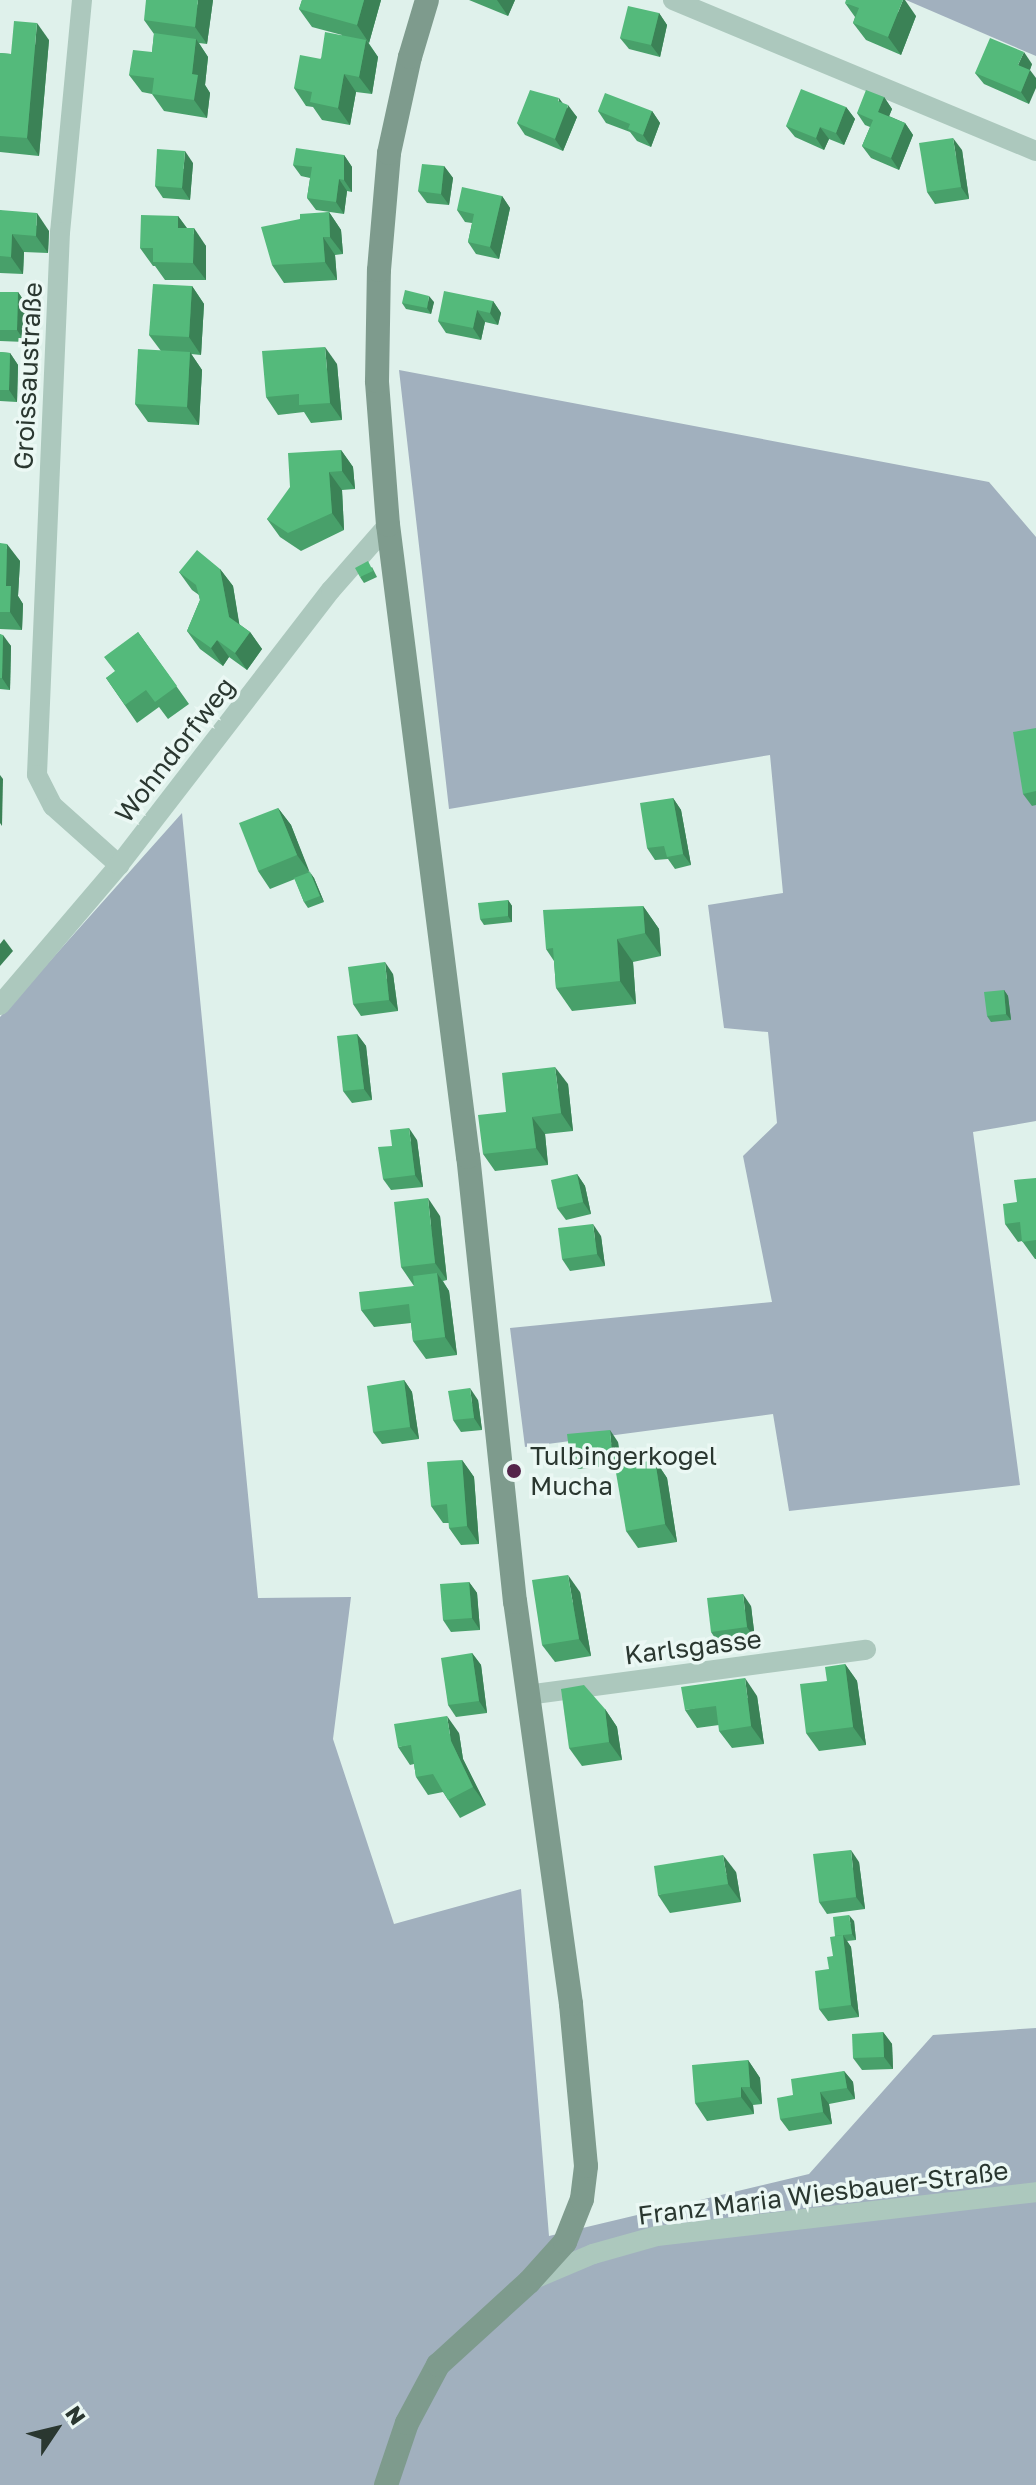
<!DOCTYPE html>
<html>
<head>
<meta charset="utf-8">
<style>
	body { margin:0 }
	#map { position:relative; width:1036px; height:2485px; overflow:hidden; background:#dff1eb; font-family:"Golos Text",sans-serif }
	div>[style] { position:absolute }
	.green>* { inset:0; background:#a1b0be }
	.street>* { height:20px; margin:-10px; padding:0 10px; transform-origin:10px; border-radius:10px; background:#acc8bd }
	.secondary>* { height:24px; margin:-12px; padding:0 12px; transform-origin:12px; border-radius:12px; background:#7e9b8d }
	.wall>* { inset:0; background:#48a06a }
	.shaded-wall>* { inset:0; background:#3b8256 }
	.building>* { inset:0; background:#54ba7b }
	.dots>* { width:22px; height:22px; translate:-50% -50%; box-sizing:border-box; border:4px solid #ebf8f4; border-radius:50% }
	span { translate:-50% -50%; white-space:nowrap; text-align:center; line-height:1.15; -webkit-text-stroke:7px #ebf8f4; paint-order:stroke }
	.street-label { font-size:26px; color:#2a3730 }
	.poi-label { font-size:26px; color:#2a3730 }
	.left { translate:0 -50%; text-align:left }
	.north { position:absolute; left:16px; top:2389px; width:80px; height:80px; -webkit-text-stroke:6px #ebf8f4; paint-order:stroke; rotate:55deg; font-size:22px; font-weight:700; line-height:32px; text-align:center; color:#2a3730 }
	.north::after { content:''; display:block; margin:auto; width:28px; height:36px; background:#2a3730; clip-path:polygon(50% 0,100% 100%,50% 72%,0 100%) }
</style>
</head>
<body>
<div id="map">
	<div class="green">
		<div style="clip-path:polygon(906px 0,1036px 0,1036px 56px)"></div>
		<div style="clip-path:polygon(399px 370px,989px 482px,1036px 537px,1036px 1121px,973px 1132px,1020px 1485px,789px 1511px,773px 1414px,525px 1447px,510px 1328px,772px 1302px,743px 1156px,777px 1123px,768px 1032px,724px 1028px,708px 905px,783px 893px,770px 755px,449px 809px)"></div>
		<div style="clip-path:polygon(182px 813px,258px 1598px,351px 1597px,333px 1739px,394px 1924px,521px 1889px,549px 2236px,809px 2174px,933px 2035px,1036px 2028px,1036px 2485px,0 2485px,0 1017px)"></div>
	</div>
	<div class="street">
		<div style="left:82px;top:0;width:233px;rotate:95.4deg"></div>
		<div style="left:60px;top:232px;width:543px;rotate:92.43deg"></div>
		<div style="left:37px;top:775px;width:35px;rotate:63deg"></div>
		<div style="left:53px;top:806px;width:89px;rotate:41.8deg"></div>
		<div style="left:673px;top:0;width:393px;rotate:22.6deg"></div>
		<div style="left:0;top:1005px;width:184px;rotate:-49.6deg"></div>
		<div style="left:119px;top:865px;width:347px;rotate:-52.4deg"></div>
		<div style="left:331px;top:590px;width:86px;rotate:-48.8deg"></div>
		<div style="left:527px;top:1695px;width:342px;rotate:-7.6deg"></div>
		<div style="left:534px;top:2279px;width:64px;rotate:-23deg"></div>
		<div style="left:593px;top:2254px;width:66px;rotate:-15.7deg"></div>
		<div style="left:657px;top:2236px;width:382px;rotate:-6.6deg"></div>
	</div>
	<div class="secondary">
		<div style="left:386px;top:2485px;width:65px;rotate:-71.3deg"></div>
		<div style="left:407px;top:2423px;width:66px;rotate:-61.9deg"></div>
		<div style="left:438px;top:2365px;width:123px;rotate:-42.4deg"></div>
		<div style="left:529px;top:2282px;width:54px;rotate:-48deg"></div>
		<div style="left:565px;top:2242px;width:46px;rotate:-68.4deg"></div>
		<div style="left:582px;top:2199px;width:33px;rotate:-83deg"></div>
		<div style="left:586px;top:2166px;width:163px;rotate:-95.3deg"></div>
		<div style="left:571px;top:2004px;width:406px;rotate:-97.9deg"></div>
		<div style="left:515px;top:1602px;width:447px;rotate:-96deg"></div>
		<div style="left:468px;top:1157px;width:637px;rotate:-97.21deg"></div>
		<div style="left:388px;top:525px;width:144px;rotate:-94.4deg"></div>
		<div style="left:377px;top:381px;width:111px;rotate:-89deg"></div>
		<div style="left:379px;top:270px;width:117px;rotate:-85.1deg"></div>
		<div style="left:389px;top:153px;width:98px;rotate:-77.7deg"></div>
		<div style="left:410px;top:57px;width:59px;rotate:-73.4deg"></div>
	</div>
	<div class="wall">
		<div style="clip-path:polygon(213px 0,207px 44px,199px 43px,208px 57px,205px 85px,210px 93px,207px 118px,164px 111px,152px 94px,142px 92px,129px 75px,152px 52px,154px 34px,144px 20px)"></div>
		<div style="clip-path:polygon(302px 0,381px 0,369px 43px,368px 42px,378px 57px,372px 94px,356px 92px,350px 125px,322px 120px,313px 107px,306px 106px,294px 88px,342px 35px,312px 27px,299px 9px)"></div>
		<div style="clip-path:polygon(469px 0,515px 0,508px 16px)"></div>
		<div style="clip-path:polygon(845px 3px,916px 16px,901px 55px,866px 40px,853px 23px,855px 17px)"></div>
		<div style="clip-path:polygon(659px 13px,667px 25px,660px 57px,629px 49px,620px 38px)"></div>
		<div style="clip-path:polygon(49px 40px,39px 156px,0 152px,0 53px,11px 54px)"></div>
		<div style="clip-path:polygon(1032px 64px,1030px 70px,1029px 104px,984px 84px,975px 73px)"></div>
		<div style="clip-path:polygon(884px 97px,892px 109px,889px 116px,905px 123px,913px 135px,899px 170px,871px 158px,862px 146px,870px 127px,865px 125px,857px 113px)"></div>
		<div style="clip-path:polygon(562px 103px,577px 117px,563px 151px,525px 135px,517px 123px)"></div>
		<div style="clip-path:polygon(846px 107px,855px 119px,844px 145px,829px 139px,824px 150px,795px 137px,786px 126px)"></div>
		<div style="clip-path:polygon(598px 111px,652px 111px,660px 123px,651px 147px,637px 141px,630px 132px,606px 123px)"></div>
		<div style="clip-path:polygon(962px 150px,969px 199px,935px 204px,927px 192px)"></div>
		<div style="clip-path:polygon(344px 155px,352px 167px,352px 192px,347px 191px,344px 214px,316px 210px,307px 198px,310px 178px,301px 176px,293px 165px)"></div>
		<div style="clip-path:polygon(193px 163px,190px 200px,163px 198px,155px 186px)"></div>
		<div style="clip-path:polygon(444px 166px,453px 178px,449px 205px,427px 203px,418px 191px)"></div>
		<div style="clip-path:polygon(502px 196px,510px 208px,499px 259px,476px 254px,468px 242px,472px 223px,465px 222px,457px 210px)"></div>
		<div style="clip-path:polygon(0 210px,49px 231px,48px 253px,24px 252px,23px 274px,0 273px)"></div>
		<div style="clip-path:polygon(329px 212px,341px 230px,343px 254px,335px 255px,337px 280px,284px 283px,272px 265px,300px 219px)"></div>
		<div style="clip-path:polygon(178px 216px,187px 228px,206px 246px,206px 280px,165px 280px,155px 266px,153px 266px,140px 248px)"></div>
		<div style="clip-path:polygon(192px 286px,204px 304px,201px 355px,191px 354px,202px 370px,199px 425px,148px 422px,135px 404px,161px 351px,149px 335px)"></div>
		<div style="clip-path:polygon(0 292px,18px 292px,26px 304px,25px 342px,0 341px)"></div>
		<div style="clip-path:polygon(493px 301px,501px 313px,498px 325px,485px 322px,481px 340px,446px 333px,438px 321px)"></div>
		<div style="clip-path:polygon(434px 302px,431px 314px,406px 309px,402px 303px)"></div>
		<div style="clip-path:polygon(0 352px,10px 353px,18px 365px,17px 402px,0 401px)"></div>
		<div style="clip-path:polygon(337px 364px,342px 420px,311px 423px,304px 412px,278px 415px,266px 397px)"></div>
		<div style="clip-path:polygon(341px 450px,353px 467px,355px 489px,342px 490px,344px 530px,301px 551px,280px 537px,267px 519px)"></div>
		<div style="clip-path:polygon(0 543px,20px 561px,18px 596px,23px 604px,22px 630px,0 629px)"></div>
		<div style="clip-path:polygon(372px 567px,377px 577px,364px 583px,360px 577px)"></div>
		<div style="clip-path:polygon(220px 569px,233px 586px,239px 624px,250px 632px,262px 649px,247px 670px,229px 657px,223px 666px,200px 649px,187px 631px,200px 600px,199px 595px,192px 590px,179px 572px)"></div>
		<div style="clip-path:polygon(138px 632px,189px 704px,168px 719px,159px 707px,137px 723px,106px 678px,115px 672px)"></div>
		<div style="clip-path:polygon(0 634px,11px 646px,10px 690px,0 689px)"></div>
		<div style="clip-path:polygon(1036px 728px,1036px 805px,1032px 806px,1023px 794px)"></div>
		<div style="clip-path:polygon(673px 798px,681px 810px,691px 865px,675px 869px,668px 859px,655px 860px,647px 848px)"></div>
		<div style="clip-path:polygon(278px 808px,291px 825px,309px 872px,314px 878px,324px 902px,308px 908px,304px 902px,295px 879px,270px 889px,258px 871px)"></div>
		<div style="clip-path:polygon(508px 900px,512px 906px,512px 922px,484px 925px,480px 919px)"></div>
		<div style="clip-path:polygon(643px 906px,659px 929px,661px 956px,633px 962px,636px 1004px,572px 1011px,556px 988px,554px 961px,546px 949px)"></div>
		<div style="clip-path:polygon(393px 974px,398px 1011px,361px 1016px,353px 1004px)"></div>
		<div style="clip-path:polygon(1004px 990px,1008px 996px,1011px 1020px,991px 1022px,987px 1016px)"></div>
		<div style="clip-path:polygon(357px 1034px,366px 1046px,372px 1100px,352px 1103px,343px 1091px)"></div>
		<div style="clip-path:polygon(568px 1084px,573px 1131px,545px 1134px,548px 1165px,495px 1171px,483px 1154px,506px 1112px)"></div>
		<div style="clip-path:polygon(417px 1140px,423px 1187px,391px 1190px,383px 1179px,392px 1146px)"></div>
		<div style="clip-path:polygon(577px 1174px,585px 1186px,591px 1214px,566px 1220px,557px 1208px)"></div>
		<div style="clip-path:polygon(1036px 1178px,1036px 1259px,1035px 1259px,1022px 1241px,1018px 1242px,1005px 1224px,1017px 1202px)"></div>
		<div style="clip-path:polygon(440px 1216px,447px 1280px,443px 1281px,449px 1291px,457px 1355px,426px 1359px,413px 1341px,411px 1323px,374px 1327px,361px 1310px,414px 1286px,401px 1267px)"></div>
		<div style="clip-path:polygon(601px 1236px,605px 1266px,570px 1271px,562px 1259px)"></div>
		<div style="clip-path:polygon(404px 1380px,412px 1392px,419px 1439px,382px 1444px,373px 1432px)"></div>
		<div style="clip-path:polygon(478px 1400px,482px 1430px,461px 1432px,453px 1420px)"></div>
		<div style="clip-path:polygon(618px 1442px,621px 1465px,578px 1469px,570px 1457px)"></div>
		<div style="clip-path:polygon(462px 1460px,474px 1477px,479px 1544px,461px 1545px,449px 1528px,449px 1523px,443px 1523px,431px 1506px)"></div>
		<div style="clip-path:polygon(655px 1460px,667px 1478px,677px 1542px,638px 1548px,626px 1531px)"></div>
		<div style="clip-path:polygon(469px 1582px,477px 1593px,480px 1630px,451px 1632px,443px 1620px)"></div>
		<div style="clip-path:polygon(580px 1592px,591px 1656px,555px 1662px,542px 1645px)"></div>
		<div style="clip-path:polygon(751px 1606px,755px 1639px,719px 1644px,711px 1632px)"></div>
		<div style="clip-path:polygon(472px 1653px,481px 1665px,487px 1713px,456px 1717px,448px 1705px)"></div>
		<div style="clip-path:polygon(845px 1664px,857px 1681px,866px 1745px,819px 1751px,806px 1733px,827px 1681px)"></div>
		<div style="clip-path:polygon(757px 1696px,764px 1744px,732px 1748px,719px 1731px,719px 1725px,697px 1728px,685px 1710px)"></div>
		<div style="clip-path:polygon(605px 1709px,617px 1727px,622px 1760px,582px 1766px,569px 1748px)"></div>
		<div style="clip-path:polygon(459px 1733px,463px 1759px,486px 1805px,460px 1818px,443px 1792px,428px 1795px,416px 1777px,414px 1764px,410px 1765px,398px 1747px)"></div>
		<div style="clip-path:polygon(859px 1862px,865px 1909px,827px 1914px,819px 1902px)"></div>
		<div style="clip-path:polygon(736px 1872px,741px 1902px,670px 1913px,658px 1895px)"></div>
		<div style="clip-path:polygon(854px 1921px,856px 1940px,847px 1941px,851px 1947px,859px 2017px,828px 2021px,819px 2009px,833px 1956px,835px 1936px)"></div>
		<div style="clip-path:polygon(883px 2032px,892px 2044px,893px 2069px,862px 2070px,853px 2058px)"></div>
		<div style="clip-path:polygon(748px 2060px,760px 2078px,762px 2104px,753px 2105px,754px 2114px,707px 2121px,695px 2103px)"></div>
		<div style="clip-path:polygon(844px 2071px,853px 2082px,855px 2099px,829px 2104px,832px 2124px,789px 2131px,780px 2119px,793px 2095px)"></div>
	</div>
	<div class="shaded-wall">
		<div style="clip-path:polygon(198px 0,213px 0,207px 44px,195px 27px)"></div>
		<div style="clip-path:polygon(364px 0,381px 0,369px 43px,357px 25px)"></div>
		<div style="clip-path:polygon(497px 0,515px 0,508px 16px)"></div>
		<div style="clip-path:polygon(903px 0,905px 0,916px 16px,901px 55px,888px 37px)"></div>
		<div style="clip-path:polygon(659px 13px,667px 25px,660px 57px,651px 45px)"></div>
		<div style="clip-path:polygon(37px 23px,49px 40px,39px 156px,27px 138px)"></div>
		<div style="clip-path:polygon(196px 39px,208px 57px,205px 85px,210px 93px,207px 118px,194px 100px,192px 74px)"></div>
		<div style="clip-path:polygon(366px 40px,378px 57px,372px 94px,359px 77px)"></div>
		<div style="clip-path:polygon(1024px 52px,1032px 64px,1027px 77px,1018px 65px)"></div>
		<div style="clip-path:polygon(1030px 70px,1036px 78px,1036px 88px,1029px 104px,1021px 92px)"></div>
		<div style="clip-path:polygon(344px 74px,356px 92px,350px 125px,338px 108px)"></div>
		<div style="clip-path:polygon(884px 97px,892px 109px,886px 124px,878px 112px)"></div>
		<div style="clip-path:polygon(559px 98px,567px 109px,568px 105px,577px 117px,563px 151px,555px 139px)"></div>
		<div style="clip-path:polygon(846px 107px,855px 119px,844px 145px,836px 133px)"></div>
		<div style="clip-path:polygon(652px 111px,660px 123px,651px 147px,643px 135px)"></div>
		<div style="clip-path:polygon(905px 123px,913px 135px,899px 170px,891px 158px)"></div>
		<div style="clip-path:polygon(820px 127px,829px 139px,824px 150px,816px 138px)"></div>
		<div style="clip-path:polygon(953px 138px,962px 150px,969px 199px,961px 187px)"></div>
		<div style="clip-path:polygon(185px 151px,193px 163px,190px 200px,182px 188px)"></div>
		<div style="clip-path:polygon(344px 155px,352px 167px,352px 192px,344px 180px)"></div>
		<div style="clip-path:polygon(444px 166px,453px 178px,449px 205px,441px 194px)"></div>
		<div style="clip-path:polygon(339px 179px,347px 191px,344px 214px,336px 202px)"></div>
		<div style="clip-path:polygon(502px 196px,510px 208px,499px 259px,490px 247px)"></div>
		<div style="clip-path:polygon(329px 212px,341px 230px,343px 254px,330px 237px)"></div>
		<div style="clip-path:polygon(37px 213px,49px 231px,48px 253px,36px 236px)"></div>
		<div style="clip-path:polygon(178px 216px,191px 234px,178px 228px)"></div>
		<div style="clip-path:polygon(194px 228px,206px 246px,206px 280px,193px 263px)"></div>
		<div style="clip-path:polygon(12px 234px,24px 252px,23px 274px,11px 257px)"></div>
		<div style="clip-path:polygon(323px 237px,335px 255px,337px 280px,325px 262px)"></div>
		<div style="clip-path:polygon(192px 286px,204px 304px,201px 355px,189px 337px)"></div>
		<div style="clip-path:polygon(18px 292px,26px 304px,25px 342px,17px 330px)"></div>
		<div style="clip-path:polygon(429px 296px,434px 302px,431px 314px,427px 308px)"></div>
		<div style="clip-path:polygon(493px 301px,501px 313px,498px 325px,490px 313px)"></div>
		<div style="clip-path:polygon(477px 310px,485px 322px,481px 340px,473px 328px)"></div>
		<div style="clip-path:polygon(325px 347px,337px 364px,342px 420px,330px 403px)"></div>
		<div style="clip-path:polygon(190px 352px,202px 370px,199px 425px,187px 407px)"></div>
		<div style="clip-path:polygon(10px 353px,18px 365px,17px 402px,9px 390px)"></div>
		<div style="clip-path:polygon(341px 450px,353px 467px,355px 489px,342px 471px)"></div>
		<div style="clip-path:polygon(329px 472px,342px 490px,344px 530px,332px 513px)"></div>
		<div style="clip-path:polygon(7px 544px,20px 561px,18px 596px,23px 604px,22px 630px,10px 612px,6px 586px)"></div>
		<div style="clip-path:polygon(220px 569px,233px 586px,241px 634px,229px 617px)"></div>
		<div style="clip-path:polygon(250px 632px,262px 649px,247px 670px,235px 653px)"></div>
		<div style="clip-path:polygon(3px 635px,11px 646px,10px 690px,2px 678px)"></div>
		<div style="clip-path:polygon(217px 640px,229px 657px,223px 666px,211px 648px)"></div>
		<div style="clip-path:polygon(0 775px,3px 779px,2px 826px,0 823px)"></div>
		<div style="clip-path:polygon(673px 798px,681px 810px,691px 865px,683px 854px)"></div>
		<div style="clip-path:polygon(278px 808px,291px 825px,310px 873px,297px 855px)"></div>
		<div style="clip-path:polygon(310px 872px,314px 878px,324px 902px,320px 896px)"></div>
		<div style="clip-path:polygon(508px 900px,512px 906px,512px 922px,508px 916px)"></div>
		<div style="clip-path:polygon(643px 906px,659px 929px,661px 956px,645px 933px)"></div>
		<div style="clip-path:polygon(4px 939px,13px 951px,0 966px,0 944px)"></div>
		<div style="clip-path:polygon(617px 939px,633px 962px,636px 1004px,620px 981px)"></div>
		<div style="clip-path:polygon(385px 962px,393px 974px,398px 1011px,389px 1000px)"></div>
		<div style="clip-path:polygon(1004px 990px,1008px 996px,1011px 1020px,1006px 1014px)"></div>
		<div style="clip-path:polygon(357px 1034px,366px 1046px,372px 1100px,364px 1089px)"></div>
		<div style="clip-path:polygon(555px 1067px,568px 1084px,573px 1131px,561px 1113px)"></div>
		<div style="clip-path:polygon(532px 1117px,545px 1134px,548px 1165px,536px 1148px)"></div>
		<div style="clip-path:polygon(409px 1128px,417px 1140px,423px 1187px,415px 1175px)"></div>
		<div style="clip-path:polygon(577px 1174px,585px 1186px,591px 1214px,583px 1202px)"></div>
		<div style="clip-path:polygon(428px 1198px,440px 1216px,447px 1280px,435px 1263px)"></div>
		<div style="clip-path:polygon(593px 1224px,601px 1236px,605px 1266px,597px 1254px)"></div>
		<div style="clip-path:polygon(437px 1273px,449px 1291px,457px 1355px,445px 1337px)"></div>
		<div style="clip-path:polygon(404px 1380px,412px 1392px,419px 1439px,410px 1427px)"></div>
		<div style="clip-path:polygon(470px 1388px,478px 1400px,482px 1430px,474px 1418px)"></div>
		<div style="clip-path:polygon(610px 1430px,618px 1442px,621px 1465px,612px 1453px)"></div>
		<div style="clip-path:polygon(462px 1460px,474px 1477px,479px 1544px,467px 1526px)"></div>
		<div style="clip-path:polygon(655px 1460px,667px 1478px,677px 1542px,665px 1524px)"></div>
		<div style="clip-path:polygon(568px 1575px,580px 1592px,591px 1656px,579px 1639px)"></div>
		<div style="clip-path:polygon(469px 1582px,477px 1593px,480px 1630px,472px 1618px)"></div>
		<div style="clip-path:polygon(743px 1594px,751px 1606px,755px 1639px,747px 1627px)"></div>
		<div style="clip-path:polygon(472px 1653px,481px 1665px,487px 1713px,479px 1701px)"></div>
		<div style="clip-path:polygon(845px 1664px,857px 1681px,866px 1745px,853px 1727px)"></div>
		<div style="clip-path:polygon(745px 1678px,757px 1696px,764px 1744px,751px 1726px)"></div>
		<div style="clip-path:polygon(605px 1709px,617px 1727px,622px 1760px,609px 1742px)"></div>
		<div style="clip-path:polygon(447px 1716px,459px 1733px,463px 1759px,486px 1805px,473px 1787px,451px 1741px)"></div>
		<div style="clip-path:polygon(851px 1850px,859px 1862px,865px 1909px,856px 1897px)"></div>
		<div style="clip-path:polygon(723px 1855px,736px 1872px,741px 1902px,728px 1884px)"></div>
		<div style="clip-path:polygon(849px 1915px,854px 1921px,856px 1940px,852px 1934px)"></div>
		<div style="clip-path:polygon(843px 1935px,851px 1947px,859px 2017px,851px 2005px)"></div>
		<div style="clip-path:polygon(883px 2032px,892px 2044px,893px 2069px,884px 2057px)"></div>
		<div style="clip-path:polygon(748px 2060px,760px 2078px,762px 2104px,750px 2087px)"></div>
		<div style="clip-path:polygon(844px 2071px,853px 2082px,855px 2099px,847px 2088px)"></div>
		<div style="clip-path:polygon(741px 2087px,753px 2105px,754px 2114px,741px 2097px)"></div>
		<div style="clip-path:polygon(820px 2092px,829px 2104px,832px 2124px,823px 2112px)"></div>
	</div>
	<div class="building">
		<div style="clip-path:polygon(146px 0,198px 0,195px 27px,144px 20px)"></div>
		<div style="clip-path:polygon(302px 0,364px 0,357px 25px,299px 9px)"></div>
		<div style="clip-path:polygon(846px 0,903px 0,888px 37px,853px 23px,859px 8px,845px 3px)"></div>
		<div style="clip-path:polygon(628px 6px,659px 13px,651px 45px,620px 38px)"></div>
		<div style="clip-path:polygon(14px 21px,37px 23px,27px 138px,0 136px,0 53px,11px 54px)"></div>
		<div style="clip-path:polygon(325px 32px,366px 40px,359px 77px,344px 74px,338px 108px,310px 102px,312px 92px,294px 88px,300px 55px,321px 59px)"></div>
		<div style="clip-path:polygon(154px 33px,196px 39px,192px 74px,198px 75px,194px 100px,152px 94px,154px 78px,129px 75px,133px 50px,152px 52px)"></div>
		<div style="clip-path:polygon(990px 38px,1024px 52px,1018px 65px,1030px 70px,1021px 92px,975px 73px)"></div>
		<div style="clip-path:polygon(801px 89px,846px 107px,836px 133px,820px 127px,816px 138px,786px 126px)"></div>
		<div style="clip-path:polygon(530px 90px,559px 98px,558px 101px,568px 105px,555px 139px,517px 123px)"></div>
		<div style="clip-path:polygon(866px 90px,884px 97px,878px 112px,905px 123px,891px 158px,862px 146px,873px 120px,857px 113px)"></div>
		<div style="clip-path:polygon(605px 93px,652px 111px,643px 135px,628px 129px,630px 124px,598px 111px)"></div>
		<div style="clip-path:polygon(953px 138px,961px 187px,927px 192px,919px 143px)"></div>
		<div style="clip-path:polygon(296px 148px,344px 155px,344px 180px,339px 179px,336px 202px,307px 198px,312px 167px,293px 165px)"></div>
		<div style="clip-path:polygon(157px 149px,185px 151px,182px 188px,155px 186px)"></div>
		<div style="clip-path:polygon(422px 164px,444px 166px,441px 194px,418px 191px)"></div>
		<div style="clip-path:polygon(462px 187px,502px 196px,490px 247px,468px 242px,474px 214px,457px 210px)"></div>
		<div style="clip-path:polygon(0 210px,37px 213px,36px 236px,12px 234px,11px 257px,0 256px)"></div>
		<div style="clip-path:polygon(329px 212px,330px 237px,323px 237px,325px 262px,272px 265px,261px 227px,300px 219px,300px 214px)"></div>
		<div style="clip-path:polygon(141px 215px,178px 216px,178px 228px,194px 228px,193px 263px,153px 262px,153px 248px,140px 248px)"></div>
		<div style="clip-path:polygon(153px 284px,192px 286px,189px 337px,149px 335px)"></div>
		<div style="clip-path:polygon(405px 290px,429px 296px,427px 308px,402px 303px)"></div>
		<div style="clip-path:polygon(444px 291px,493px 301px,490px 313px,477px 310px,473px 328px,438px 321px)"></div>
		<div style="clip-path:polygon(0 292px,18px 292px,17px 330px,0 330px)"></div>
		<div style="clip-path:polygon(325px 347px,330px 403px,299px 405px,299px 394px,266px 397px,262px 351px)"></div>
		<div style="clip-path:polygon(138px 349px,190px 352px,187px 407px,135px 404px)"></div>
		<div style="clip-path:polygon(0 352px,10px 353px,9px 390px,0 390px)"></div>
		<div style="clip-path:polygon(341px 450px,342px 471px,329px 472px,332px 513px,288px 533px,267px 519px,290px 487px,288px 453px)"></div>
		<div style="clip-path:polygon(0 543px,7px 544px,6px 586px,11px 586px,10px 612px,0 612px)"></div>
		<div style="clip-path:polygon(197px 550px,220px 569px,229px 617px,250px 632px,235px 653px,217px 640px,211px 648px,187px 631px,200px 600px,196px 585px,179px 572px)"></div>
		<div style="clip-path:polygon(368px 561px,373px 571px,360px 577px,355px 568px)"></div>
		<div style="clip-path:polygon(138px 632px,177px 686px,155px 702px,146px 690px,125px 705px,106px 678px,115px 671px,104px 657px)"></div>
		<div style="clip-path:polygon(0 634px,3px 635px,2px 678px,0 678px)"></div>
		<div style="clip-path:polygon(1036px 728px,1036px 791px,1023px 794px,1013px 732px)"></div>
		<div style="clip-path:polygon(673px 798px,683px 854px,667px 857px,664px 846px,647px 848px,640px 803px)"></div>
		<div style="clip-path:polygon(278px 808px,297px 855px,258px 871px,239px 823px)"></div>
		<div style="clip-path:polygon(310px 872px,320px 896px,304px 902px,294px 878px)"></div>
		<div style="clip-path:polygon(508px 900px,508px 916px,480px 919px,478px 903px)"></div>
		<div style="clip-path:polygon(643px 906px,645px 933px,617px 939px,620px 981px,556px 988px,553px 948px,546px 949px,543px 910px)"></div>
		<div style="clip-path:polygon(385px 962px,389px 1000px,353px 1004px,348px 967px)"></div>
		<div style="clip-path:polygon(1004px 990px,1006px 1014px,987px 1016px,984px 992px)"></div>
		<div style="clip-path:polygon(357px 1034px,364px 1089px,343px 1091px,337px 1036px)"></div>
		<div style="clip-path:polygon(555px 1067px,561px 1113px,532px 1117px,536px 1148px,483px 1154px,478px 1115px,506px 1112px,502px 1073px)"></div>
		<div style="clip-path:polygon(409px 1128px,415px 1175px,383px 1179px,378px 1147px,392px 1146px,390px 1130px)"></div>
		<div style="clip-path:polygon(577px 1174px,583px 1202px,557px 1208px,551px 1180px)"></div>
		<div style="clip-path:polygon(1036px 1178px,1036px 1240px,1022px 1242px,1020px 1222px,1005px 1224px,1003px 1204px,1017px 1202px,1014px 1180px)"></div>
		<div style="clip-path:polygon(428px 1198px,435px 1263px,401px 1267px,394px 1202px)"></div>
		<div style="clip-path:polygon(593px 1224px,597px 1254px,562px 1259px,558px 1228px)"></div>
		<div style="clip-path:polygon(437px 1273px,445px 1337px,413px 1341px,409px 1304px,361px 1310px,359px 1292px,414px 1286px,413px 1276px)"></div>
		<div style="clip-path:polygon(404px 1380px,410px 1427px,373px 1432px,367px 1386px)"></div>
		<div style="clip-path:polygon(470px 1388px,474px 1418px,453px 1420px,448px 1391px)"></div>
		<div style="clip-path:polygon(610px 1430px,612px 1453px,570px 1457px,567px 1434px)"></div>
		<div style="clip-path:polygon(462px 1460px,467px 1526px,449px 1528px,447px 1504px,431px 1506px,427px 1462px)"></div>
		<div style="clip-path:polygon(655px 1460px,665px 1524px,626px 1531px,615px 1467px)"></div>
		<div style="clip-path:polygon(568px 1575px,579px 1639px,542px 1645px,532px 1580px)"></div>
		<div style="clip-path:polygon(469px 1582px,472px 1618px,443px 1620px,440px 1584px)"></div>
		<div style="clip-path:polygon(743px 1594px,747px 1627px,711px 1632px,707px 1598px)"></div>
		<div style="clip-path:polygon(472px 1653px,479px 1701px,448px 1705px,441px 1658px)"></div>
		<div style="clip-path:polygon(845px 1664px,853px 1727px,806px 1733px,800px 1684px,827px 1681px,825px 1667px)"></div>
		<div style="clip-path:polygon(745px 1678px,751px 1726px,719px 1731px,716px 1706px,685px 1710px,681px 1687px)"></div>
		<div style="clip-path:polygon(584px 1685px,605px 1709px,609px 1742px,569px 1748px,561px 1689px)"></div>
		<div style="clip-path:polygon(447px 1716px,451px 1741px,473px 1787px,448px 1800px,433px 1774px,416px 1777px,411px 1745px,398px 1747px,394px 1724px)"></div>
		<div style="clip-path:polygon(851px 1850px,856px 1897px,819px 1902px,813px 1854px)"></div>
		<div style="clip-path:polygon(723px 1855px,728px 1884px,658px 1895px,654px 1866px)"></div>
		<div style="clip-path:polygon(849px 1915px,852px 1934px,835px 1936px,833px 1917px)"></div>
		<div style="clip-path:polygon(843px 1935px,851px 2005px,819px 2009px,815px 1971px,829px 1969px,827px 1957px,833px 1956px,830px 1937px)"></div>
		<div style="clip-path:polygon(883px 2032px,884px 2057px,853px 2058px,852px 2034px)"></div>
		<div style="clip-path:polygon(748px 2060px,750px 2087px,741px 2087px,741px 2097px,695px 2103px,692px 2065px)"></div>
		<div style="clip-path:polygon(844px 2071px,847px 2088px,820px 2092px,823px 2112px,780px 2119px,777px 2098px,793px 2095px,791px 2079px)"></div>
	</div>
	<div class="dots">
		<div style="left:514px;top:1471px;background:#54244a"></div>
	</div>
	<div class="street-label">
		<span style="left:28px;top:376px;rotate:-87deg">Groissaustraße</span>
		<span style="left:175px;top:750px;rotate:-52deg">Wohndorfweg</span>
		<span style="left:693px;top:1647px;rotate:-7deg">Karlsgasse</span>
		<span style="left:823px;top:2193px;rotate:-7deg">Franz Maria Wiesbauer-Straße</span>
	</div>
	<div class="poi-label">
		<span class="left" style="left:530px;top:1471px">Tulbingerkogel<br>Mucha</span>
	</div>
	<div class="north">N</div>
</div>
</body>
</html>
